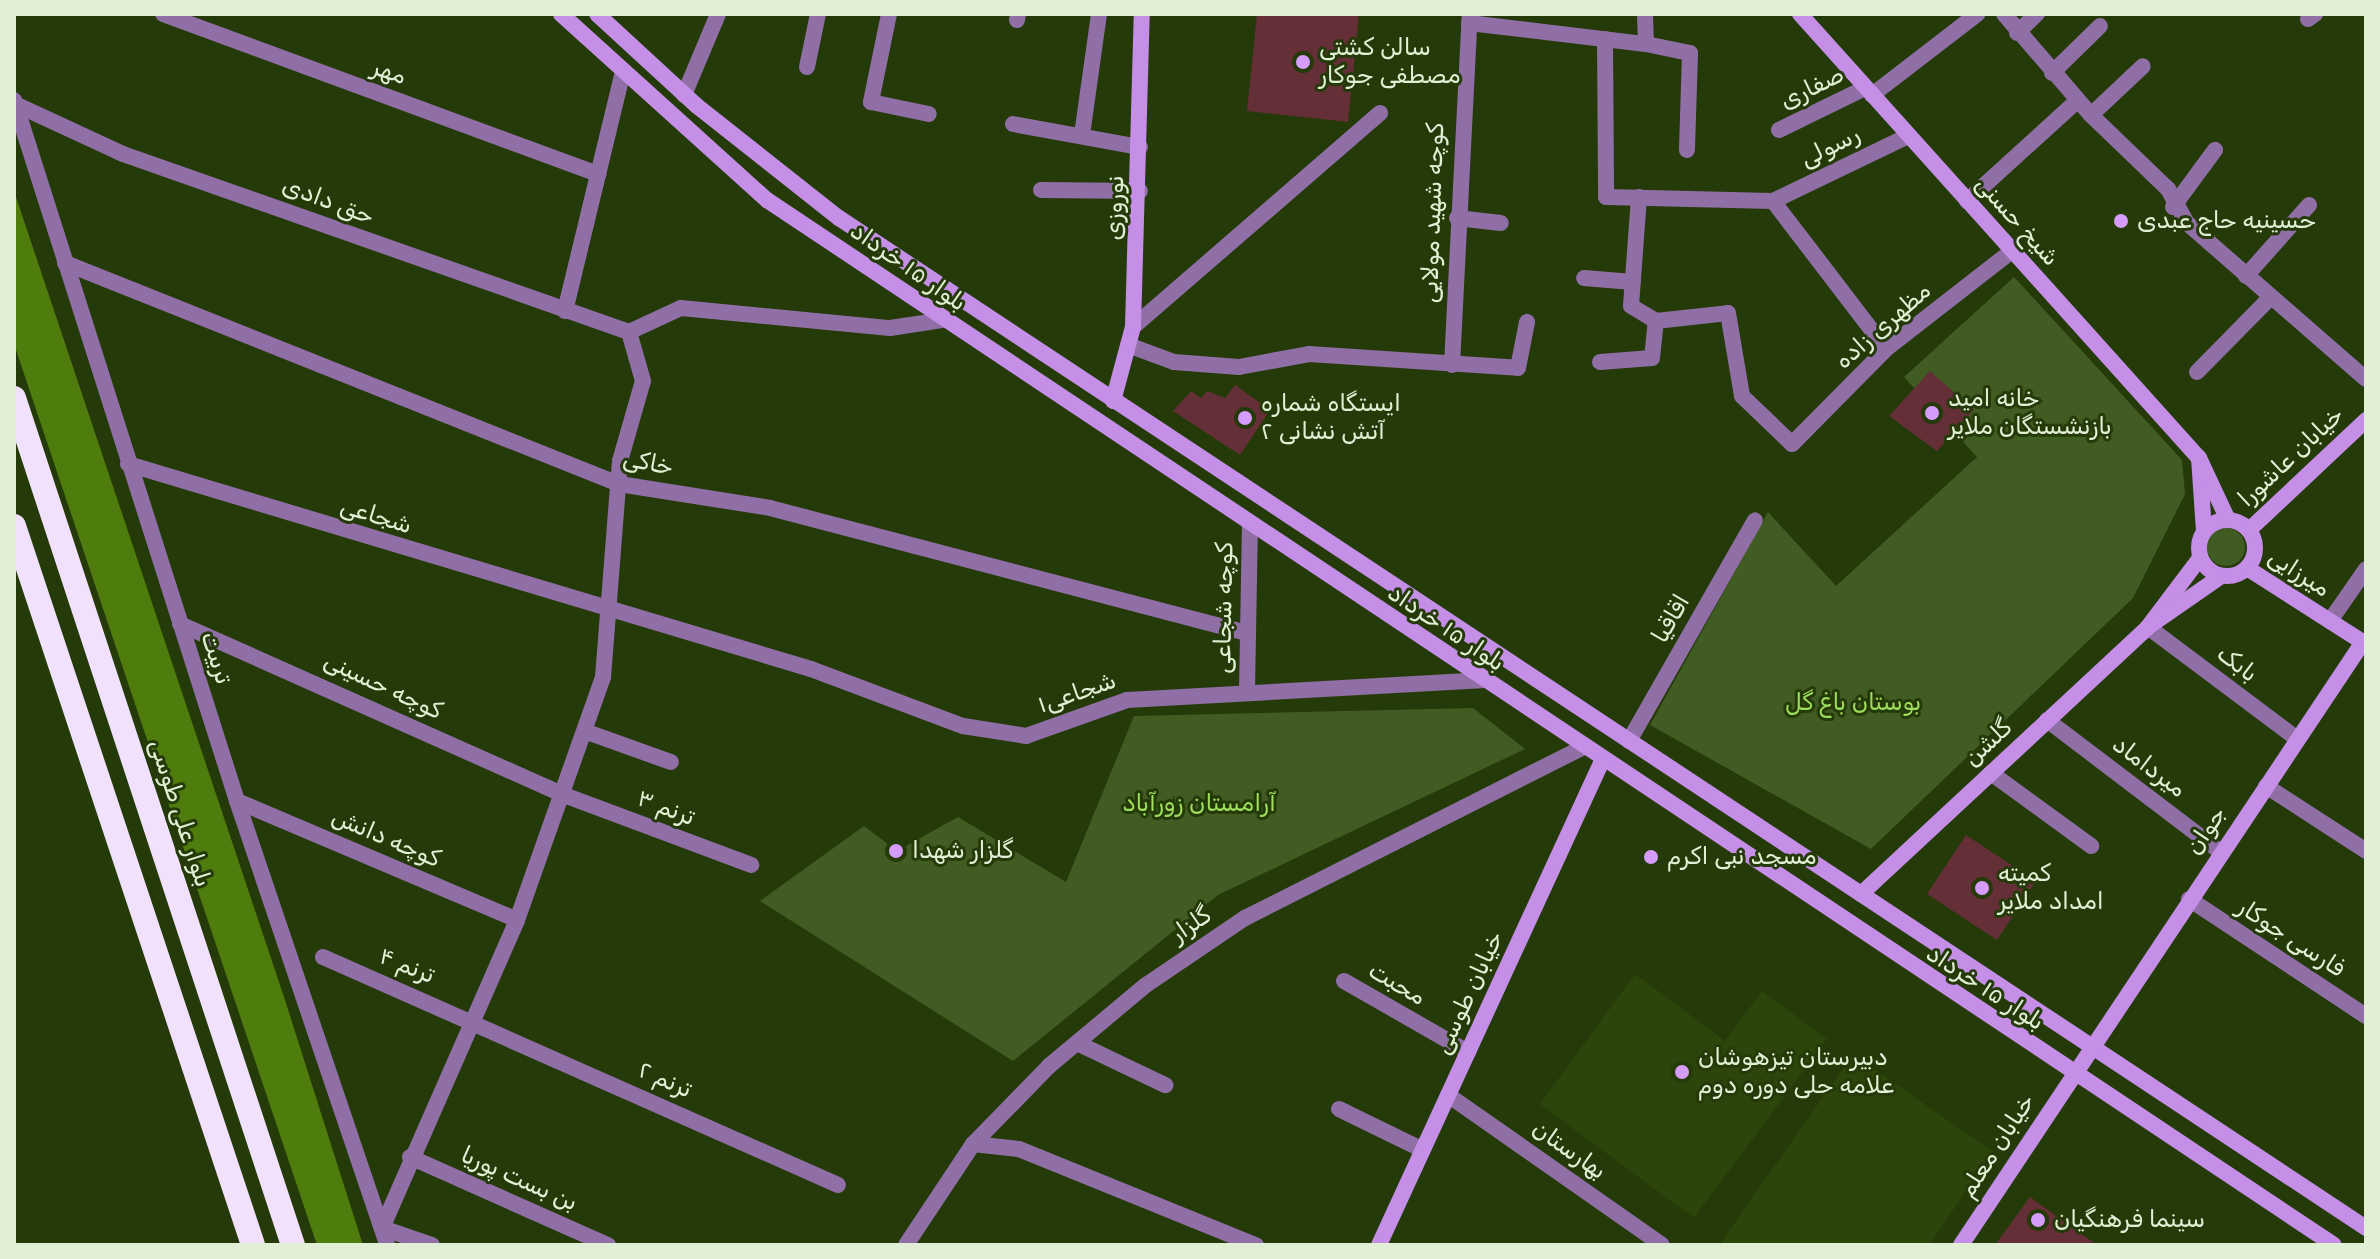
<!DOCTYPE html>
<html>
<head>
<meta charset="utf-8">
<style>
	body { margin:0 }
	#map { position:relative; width:2380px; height:1259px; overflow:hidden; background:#243a08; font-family:Rubik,"Noto Sans Arabic",sans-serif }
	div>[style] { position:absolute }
	.built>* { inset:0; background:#2b450b }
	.green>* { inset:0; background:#405c22 }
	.round { border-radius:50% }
	.forest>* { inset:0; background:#4f7d0d }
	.building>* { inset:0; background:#652f38 }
	.street>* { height:16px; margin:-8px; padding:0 8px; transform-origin:8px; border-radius:8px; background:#906ea6 }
	.secondary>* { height:16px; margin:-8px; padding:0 8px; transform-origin:8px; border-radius:8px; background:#c58fe8 }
	.secondary>.ring { margin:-8px; padding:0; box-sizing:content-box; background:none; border:16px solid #c58fe8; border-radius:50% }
	.highway>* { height:24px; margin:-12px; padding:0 12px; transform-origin:12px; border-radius:12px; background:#f1e1fd }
	.dots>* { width:22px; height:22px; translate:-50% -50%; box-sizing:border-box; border:4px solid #243a08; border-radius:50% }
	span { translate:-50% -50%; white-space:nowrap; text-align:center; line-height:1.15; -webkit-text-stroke:6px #243a08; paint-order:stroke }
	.poi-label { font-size:24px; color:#e1f0d5 }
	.left { translate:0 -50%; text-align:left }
	.street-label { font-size:24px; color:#e1f0d5 }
	.park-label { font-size:24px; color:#9edc5c }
	.frame { position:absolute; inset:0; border:16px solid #e1f0d5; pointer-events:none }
</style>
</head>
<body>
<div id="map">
	<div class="built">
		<div style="clip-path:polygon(1635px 974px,1725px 1041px,1762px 991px,1827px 1039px,1694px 1218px,1540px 1104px)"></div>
		<div style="clip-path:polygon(1853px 1054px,1993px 1152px,1929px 1245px,1719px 1245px)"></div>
	</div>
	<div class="green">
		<div style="clip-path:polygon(2014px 277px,2182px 460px,2185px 494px,2133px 598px,1871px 849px,1650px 725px,1768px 512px,1836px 586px,1977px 457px,1904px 377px)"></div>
		<div class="round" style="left:2207px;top:528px;width:38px;height:38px"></div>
		<div style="clip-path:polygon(1473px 708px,1525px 749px,1218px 895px,1013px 1061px,760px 901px,864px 826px,897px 851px,958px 817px,1066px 882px,1134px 716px)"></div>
	</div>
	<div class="forest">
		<div style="clip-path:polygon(14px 191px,284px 997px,363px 1245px,317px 1245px,14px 344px)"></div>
	</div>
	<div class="building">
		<div style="clip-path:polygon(1257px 14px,1359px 14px,1348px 122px,1247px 111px)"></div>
		<div style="clip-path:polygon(1930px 371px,1974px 410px,1937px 451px,1889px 416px)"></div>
		<div style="clip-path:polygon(1235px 385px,1270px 410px,1240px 455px,1173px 411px,1191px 391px,1201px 398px,1207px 391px,1225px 398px)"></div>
		<div style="clip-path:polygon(1966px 835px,2036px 881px,1997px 940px,1927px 894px)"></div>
		<div style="clip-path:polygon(2030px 1197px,2097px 1245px,1995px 1245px)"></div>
	</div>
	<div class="street">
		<div style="left:163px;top:14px;width:464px;rotate:20.2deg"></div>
		<div style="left:889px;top:14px;width:90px;rotate:101.6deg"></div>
		<div style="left:871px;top:102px;width:59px;rotate:11.7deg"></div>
		<div style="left:2004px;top:14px;width:133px;rotate:49.3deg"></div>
		<div style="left:2091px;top:115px;width:107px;rotate:43.9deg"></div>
		<div style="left:2168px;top:189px;width:39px;rotate:61deg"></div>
		<div style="left:2187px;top:223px;width:237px;rotate:41.1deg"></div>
		<div style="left:2308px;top:19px;width:9px;rotate:-36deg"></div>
		<div style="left:1017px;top:20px;width:6px;rotate:-81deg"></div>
		<div style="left:1469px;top:23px;width:178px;rotate:6.8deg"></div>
		<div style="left:1646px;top:44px;width:30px;rotate:-92deg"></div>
		<div style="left:2017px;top:33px;width:28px;rotate:-44deg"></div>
		<div style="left:1605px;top:39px;width:158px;rotate:89.6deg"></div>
		<div style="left:1606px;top:197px;width:167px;rotate:1.4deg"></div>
		<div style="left:1773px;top:201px;width:150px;rotate:-25.7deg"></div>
		<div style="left:1646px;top:44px;width:45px;rotate:11.6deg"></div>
		<div style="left:1690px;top:53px;width:97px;rotate:91.8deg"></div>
		<div style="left:807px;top:67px;width:54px;rotate:-78.3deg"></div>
		<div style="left:2052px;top:73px;width:67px;rotate:-44.4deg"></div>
		<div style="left:684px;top:95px;width:88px;rotate:-67.2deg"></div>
		<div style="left:1872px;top:95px;width:133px;rotate:-37.6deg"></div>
		<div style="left:14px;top:100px;width:736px;rotate:72.35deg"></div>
		<div style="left:237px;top:801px;width:469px;rotate:71.3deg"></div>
		<div style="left:15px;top:104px;width:119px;rotate:24.8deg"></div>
		<div style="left:123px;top:154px;width:536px;rotate:19.38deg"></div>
		<div style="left:2091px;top:115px;width:71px;rotate:-43.3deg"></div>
		<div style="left:1013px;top:124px;width:129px;rotate:10.3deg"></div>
		<div style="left:1779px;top:130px;width:96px;rotate:-26deg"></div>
		<div style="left:1082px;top:135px;width:122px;rotate:-82deg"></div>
		<div style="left:1041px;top:190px;width:99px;rotate:0.6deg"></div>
		<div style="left:1639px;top:197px;width:109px;rotate:94.2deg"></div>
		<div style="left:1631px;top:306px;width:29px;rotate:31deg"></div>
		<div style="left:1656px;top:321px;width:72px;rotate:-6.3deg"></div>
		<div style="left:1728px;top:313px;width:84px;rotate:80.4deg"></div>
		<div style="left:1742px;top:396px;width:69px;rotate:43.8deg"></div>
		<div style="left:1792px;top:444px;width:134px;rotate:-45.3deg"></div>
		<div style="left:1886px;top:349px;width:160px;rotate:-37.9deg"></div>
		<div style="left:1773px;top:201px;width:186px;rotate:52.6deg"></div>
		<div style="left:1967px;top:201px;width:149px;rotate:-42.3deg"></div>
		<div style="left:2173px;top:207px;width:71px;rotate:-53.6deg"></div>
		<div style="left:1457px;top:218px;width:44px;rotate:6.5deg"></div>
		<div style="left:65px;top:263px;width:596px;rotate:21.75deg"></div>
		<div style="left:619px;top:484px;width:153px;rotate:9deg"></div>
		<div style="left:770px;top:508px;width:491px;rotate:14.7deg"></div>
		<div style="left:2246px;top:276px;width:95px;rotate:-48.4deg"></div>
		<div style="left:1584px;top:278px;width:49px;rotate:4.7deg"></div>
		<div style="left:565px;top:311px;width:242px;rotate:-76.4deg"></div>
		<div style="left:1133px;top:327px;width:327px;rotate:-40.9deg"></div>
		<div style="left:629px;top:332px;width:57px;rotate:-24.8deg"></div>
		<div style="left:681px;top:308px;width:210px;rotate:5.5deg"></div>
		<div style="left:890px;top:328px;width:54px;rotate:-8.6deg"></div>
		<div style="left:1128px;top:345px;width:49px;rotate:20.3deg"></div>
		<div style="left:1174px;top:362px;width:65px;rotate:4.4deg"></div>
		<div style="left:1239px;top:367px;width:71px;rotate:-10.5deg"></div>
		<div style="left:1309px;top:354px;width:209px;rotate:3.8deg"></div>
		<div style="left:1518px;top:368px;width:47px;rotate:-78.9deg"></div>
		<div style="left:1600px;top:362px;width:52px;rotate:-4.4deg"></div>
		<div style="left:1652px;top:358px;width:37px;rotate:-84deg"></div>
		<div style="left:1452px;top:365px;width:351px;rotate:-87.1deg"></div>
		<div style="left:2197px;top:372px;width:104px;rotate:-45.4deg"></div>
		<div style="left:128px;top:464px;width:713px;rotate:16.71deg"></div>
		<div style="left:811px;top:669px;width:162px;rotate:20.6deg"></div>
		<div style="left:963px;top:726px;width:64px;rotate:9deg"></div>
		<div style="left:1026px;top:736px;width:107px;rotate:-19.6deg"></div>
		<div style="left:1127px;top:700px;width:355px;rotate:-3.2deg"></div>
		<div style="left:2330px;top:621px;width:63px;rotate:-55.3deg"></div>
		<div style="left:180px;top:624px;width:420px;rotate:24deg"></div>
		<div style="left:564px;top:795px;width:200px;rotate:20.5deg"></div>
		<div style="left:2148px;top:627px;width:186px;rotate:36.9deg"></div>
		<div style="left:1247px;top:692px;width:167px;rotate:-89deg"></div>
		<div style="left:2047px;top:720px;width:218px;rotate:37.2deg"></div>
		<div style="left:587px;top:732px;width:89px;rotate:19.7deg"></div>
		<div style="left:1629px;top:741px;width:254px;rotate:-60.3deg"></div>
		<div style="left:1991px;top:773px;width:124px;rotate:36.1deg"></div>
		<div style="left:2266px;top:786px;width:119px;rotate:33deg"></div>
		<div style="left:237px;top:801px;width:304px;rotate:23deg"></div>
		<div style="left:2189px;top:899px;width:212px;rotate:33.5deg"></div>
		<div style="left:323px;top:957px;width:563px;rotate:23.88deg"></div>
		<div style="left:1344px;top:981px;width:143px;rotate:29.8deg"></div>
		<div style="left:1077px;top:1043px;width:98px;rotate:25.5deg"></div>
		<div style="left:1448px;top:1095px;width:261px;rotate:35deg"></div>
		<div style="left:1339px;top:1109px;width:93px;rotate:26deg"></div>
		<div style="left:973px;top:1144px;width:46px;rotate:6.2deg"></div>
		<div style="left:1019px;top:1149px;width:256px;rotate:22.1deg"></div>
		<div style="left:410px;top:1157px;width:217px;rotate:24deg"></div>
		<div style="left:432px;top:1245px;width:53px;rotate:-161.2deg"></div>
		<div style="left:382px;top:1228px;width:336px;rotate:-66.3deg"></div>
		<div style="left:517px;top:920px;width:258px;rotate:-70.5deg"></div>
		<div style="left:603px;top:677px;width:217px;rotate:-85.5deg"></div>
		<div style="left:620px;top:461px;width:83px;rotate:-74deg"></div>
		<div style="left:643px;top:381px;width:51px;rotate:-105.9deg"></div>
		<div style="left:906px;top:1245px;width:121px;rotate:-56.4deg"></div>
		<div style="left:973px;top:1144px;width:109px;rotate:-45.7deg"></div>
		<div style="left:1049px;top:1066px;width:126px;rotate:-39.9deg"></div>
		<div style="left:1146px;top:985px;width:120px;rotate:-34.1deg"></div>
		<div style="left:1245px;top:918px;width:377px;rotate:-26.8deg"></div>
	</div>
	<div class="secondary">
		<div style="left:561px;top:14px;width:278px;rotate:42.1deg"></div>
		<div style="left:767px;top:200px;width:1883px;rotate:33.7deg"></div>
		<div style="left:597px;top:14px;width:136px;rotate:42.6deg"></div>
		<div style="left:697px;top:106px;width:181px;rotate:38.3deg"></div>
		<div style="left:839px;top:218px;width:1831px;rotate:33.48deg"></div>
		<div style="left:1800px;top:14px;width:597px;rotate:48.06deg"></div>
		<div style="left:1113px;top:401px;width:77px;rotate:-74.9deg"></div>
		<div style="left:1133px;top:327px;width:313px;rotate:-88.4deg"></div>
		<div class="ring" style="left:2199px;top:520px;width:40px;height:40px"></div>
		<div style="left:2249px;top:530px;width:161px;rotate:-43.2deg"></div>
		<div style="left:2204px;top:531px;width:73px;rotate:-93.9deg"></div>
		<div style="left:2199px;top:458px;width:68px;rotate:64.9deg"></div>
		<div style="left:2200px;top:558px;width:86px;rotate:127deg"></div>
		<div style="left:2148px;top:627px;width:89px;rotate:-34.9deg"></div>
		<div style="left:2247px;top:568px;width:141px;rotate:32.6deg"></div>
		<div style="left:1861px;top:894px;width:392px;rotate:-42.9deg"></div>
		<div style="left:1379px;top:1245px;width:533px;rotate:-65.26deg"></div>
		<div style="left:1961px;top:1245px;width:725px;rotate:-56.31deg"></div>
	</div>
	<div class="highway">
		<div style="left:14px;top:398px;width:892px;rotate:71.77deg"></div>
		<div style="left:14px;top:526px;width:758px;rotate:71.61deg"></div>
	</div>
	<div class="dots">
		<div style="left:1303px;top:62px;background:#d59cfb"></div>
		<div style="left:2121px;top:221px;background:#d59cfb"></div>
		<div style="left:1932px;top:413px;background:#d59cfb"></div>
		<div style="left:1245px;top:418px;background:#d59cfb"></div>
		<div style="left:896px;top:851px;background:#d59cfb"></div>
		<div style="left:1651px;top:857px;background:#d59cfb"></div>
		<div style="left:1982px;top:888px;background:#d59cfb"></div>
		<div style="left:1682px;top:1072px;background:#d59cfb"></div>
		<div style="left:2038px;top:1220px;background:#d59cfb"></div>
	</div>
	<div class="poi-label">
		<span class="left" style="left:1319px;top:62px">سالن کشتی<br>مصطفی جوکار</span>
		<span class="left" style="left:2137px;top:221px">حسینیه حاج عبدی</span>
		<span class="left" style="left:1948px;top:413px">خانه امید<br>بازنشستگان ملایر</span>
		<span class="left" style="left:1261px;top:418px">ایستگاه شماره<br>۲ آتش نشانی</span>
		<span class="left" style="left:912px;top:851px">گلزار شهدا</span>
		<span class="left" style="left:1667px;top:857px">مسجد نبی اکرم</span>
		<span class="left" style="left:1998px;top:888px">کمیته<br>امداد ملایر</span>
		<span class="left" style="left:1698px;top:1072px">دبیرستان تیزهوشان<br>علامه حلی دوره دوم</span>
		<span class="left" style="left:2054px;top:1220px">سینما فرهنگیان</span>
	</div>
	<div class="street-label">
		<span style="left:389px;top:72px;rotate:19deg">مهر</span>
		<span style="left:1812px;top:88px;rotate:-26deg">صفاری</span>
		<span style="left:1830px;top:147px;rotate:-26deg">رسولی</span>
		<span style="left:328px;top:201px;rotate:20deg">حق دادی</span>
		<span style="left:1115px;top:208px;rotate:-88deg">نوروزی</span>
		<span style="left:1433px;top:213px;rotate:-88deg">کوچه شهید مولایی</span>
		<span style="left:2017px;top:221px;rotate:48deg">شیخ حسنی</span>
		<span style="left:908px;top:267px;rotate:35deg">بلوار ۱۵ خرداد</span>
		<span style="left:1883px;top:326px;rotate:-41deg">مظهری زاده</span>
		<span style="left:2291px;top:457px;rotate:-43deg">خیابان عاشورا</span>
		<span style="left:648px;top:463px;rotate:11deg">خاکی</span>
		<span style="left:376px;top:516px;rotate:17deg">شجاعی</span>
		<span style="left:2299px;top:573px;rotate:33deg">میرزایی</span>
		<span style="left:1224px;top:608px;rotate:-89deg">کوچه شجاعی</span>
		<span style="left:1671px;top:619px;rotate:-60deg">اقاقیا</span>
		<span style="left:1446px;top:628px;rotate:34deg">بلوار ۱۵ خرداد</span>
		<span style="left:216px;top:658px;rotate:72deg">تربیت</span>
		<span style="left:2237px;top:664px;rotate:37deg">بابک</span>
		<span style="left:383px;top:686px;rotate:25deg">کوچه حسینی</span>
		<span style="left:1077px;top:693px;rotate:-19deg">شجاعی۱</span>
		<span style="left:1988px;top:743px;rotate:-43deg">گلشن</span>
		<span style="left:2149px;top:767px;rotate:37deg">میرداماد</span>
		<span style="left:666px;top:808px;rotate:21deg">ترنم ۳</span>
		<span style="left:180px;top:813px;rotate:72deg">بلوار علی طوسی</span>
		<span style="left:2206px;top:831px;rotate:-56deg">جوان</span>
		<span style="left:386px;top:838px;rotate:23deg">کوچه دانش</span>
		<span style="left:1191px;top:925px;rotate:-34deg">گلزار</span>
		<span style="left:2291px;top:938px;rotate:33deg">فارسی جوکار</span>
		<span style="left:407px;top:966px;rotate:22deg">ترنم ۴</span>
		<span style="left:1397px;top:984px;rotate:30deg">محبت</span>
		<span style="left:1985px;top:988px;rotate:33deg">بلوار ۱۵ خرداد</span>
		<span style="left:1469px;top:993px;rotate:-65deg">خیابان طوسی</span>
		<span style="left:665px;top:1080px;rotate:24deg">ترنم ۲</span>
		<span style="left:1997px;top:1146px;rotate:-57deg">خیابان معلم</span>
		<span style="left:1569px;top:1150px;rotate:35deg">بهارستان</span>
		<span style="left:519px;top:1179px;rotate:24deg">بن بست پوریا</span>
	</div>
	<div class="park-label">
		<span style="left:1853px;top:703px">بوستان باغ گل</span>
		<span style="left:1199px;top:804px">آرامستان زورآباد</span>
	</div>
	<div class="frame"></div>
</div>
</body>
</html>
